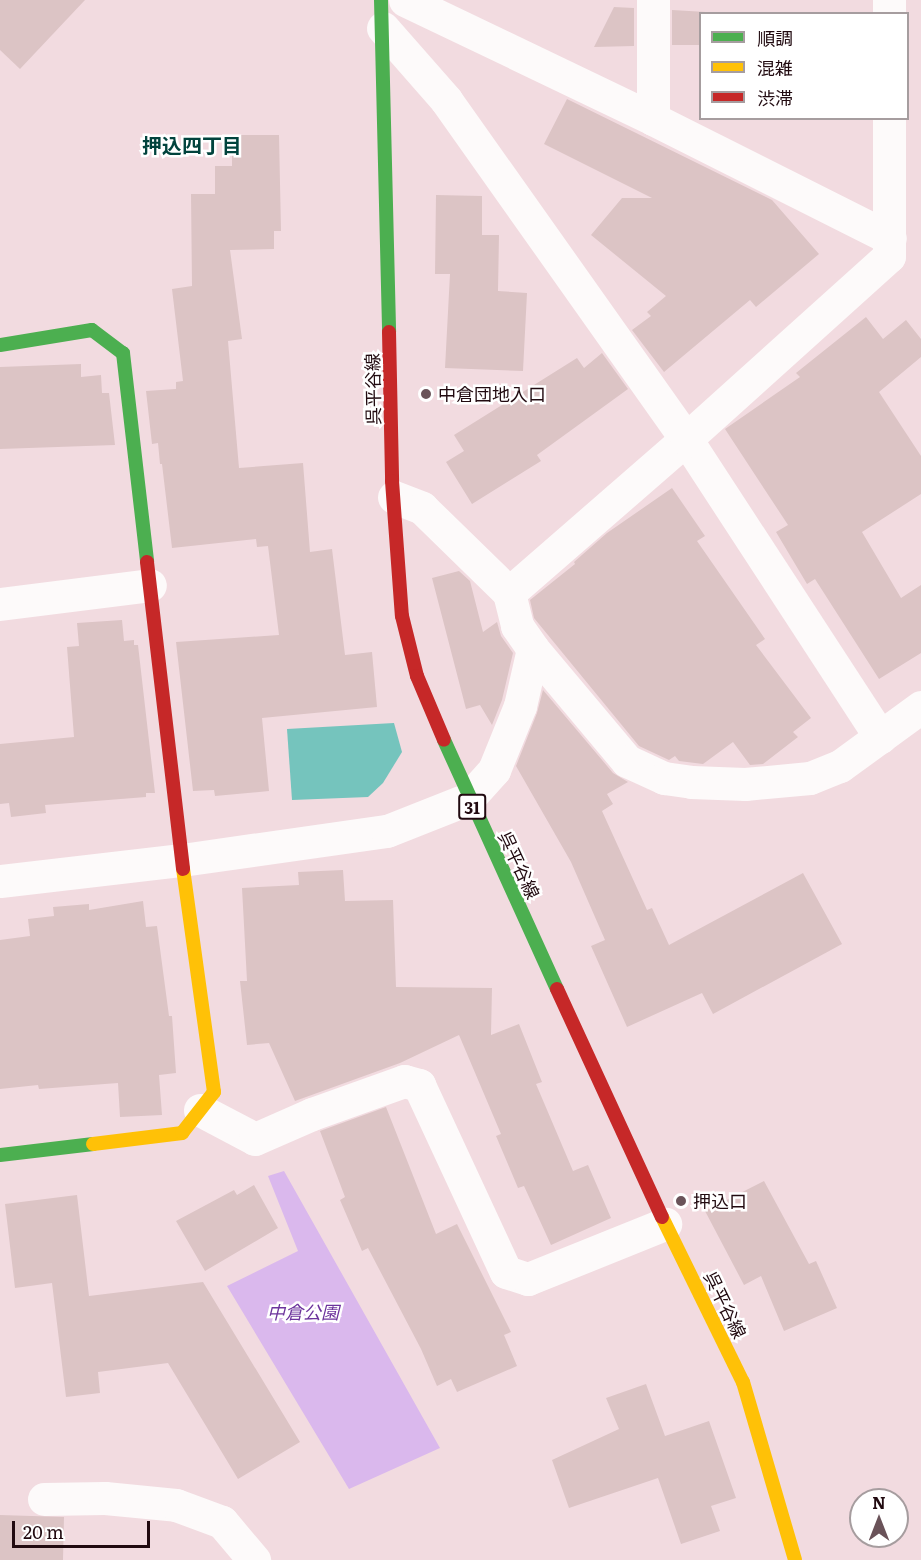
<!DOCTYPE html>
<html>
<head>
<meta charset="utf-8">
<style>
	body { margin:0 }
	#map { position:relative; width:921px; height:1560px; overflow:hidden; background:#f2dbe0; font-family:Literata,"Noto Sans JP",serif }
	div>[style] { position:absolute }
	.green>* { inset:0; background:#dab8ed }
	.water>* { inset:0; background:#75c4bd }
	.building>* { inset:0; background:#dcc4c5 }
	.street>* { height:33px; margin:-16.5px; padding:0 16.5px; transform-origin:16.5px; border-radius:16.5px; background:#fdfafa }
	.fast>* { height:14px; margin:-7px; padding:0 7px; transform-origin:7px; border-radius:7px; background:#4caf50 }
	.slow>* { height:14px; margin:-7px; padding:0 7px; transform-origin:7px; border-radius:7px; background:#ffc107 }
	.jam>* { height:14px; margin:-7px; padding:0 7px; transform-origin:7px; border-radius:7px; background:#c62828 }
	.dots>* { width:16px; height:16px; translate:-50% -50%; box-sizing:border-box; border:3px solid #fff; border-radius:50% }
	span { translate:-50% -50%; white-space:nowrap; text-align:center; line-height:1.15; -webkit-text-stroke:5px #fff; paint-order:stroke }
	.shield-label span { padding:2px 4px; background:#fff; border:2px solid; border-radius:4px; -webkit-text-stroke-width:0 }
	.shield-label { font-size:16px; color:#210a10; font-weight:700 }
	.street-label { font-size:18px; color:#210a10 }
	.poi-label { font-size:18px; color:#210a10 }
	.left { translate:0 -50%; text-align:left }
	.park-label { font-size:18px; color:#6c339c; font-style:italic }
	.neighbourhood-label { font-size:20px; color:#01433d; font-weight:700 }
	.legend { position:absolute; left:699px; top:12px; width:210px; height:108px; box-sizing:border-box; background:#fff; border:2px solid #a69d9f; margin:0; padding:8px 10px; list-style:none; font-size:18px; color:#210a10 }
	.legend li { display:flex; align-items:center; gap:12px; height:30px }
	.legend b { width:30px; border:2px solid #a69d9f }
	.north { position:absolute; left:849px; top:1488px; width:60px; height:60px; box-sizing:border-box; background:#fff; border:2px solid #a69d9f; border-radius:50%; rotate:0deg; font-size:16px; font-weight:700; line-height:24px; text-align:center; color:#210a10 }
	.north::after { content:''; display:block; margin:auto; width:21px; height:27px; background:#6a5359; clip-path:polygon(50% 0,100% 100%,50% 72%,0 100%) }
	.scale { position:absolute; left:12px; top:1521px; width:138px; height:27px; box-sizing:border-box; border:3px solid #210a10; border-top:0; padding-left:8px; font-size:18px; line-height:21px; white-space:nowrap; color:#210a10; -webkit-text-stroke:4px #fff; paint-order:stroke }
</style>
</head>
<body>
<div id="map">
	<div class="green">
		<div style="clip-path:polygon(284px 1171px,440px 1448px,349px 1489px,227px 1286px,298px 1251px,268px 1176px)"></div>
	</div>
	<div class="water">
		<div style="clip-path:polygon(394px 723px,402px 752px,383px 783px,368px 797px,292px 800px,287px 729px)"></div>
	</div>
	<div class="building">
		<div style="clip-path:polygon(0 0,85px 0,20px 69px,0 50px)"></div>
		<div style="clip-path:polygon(614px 7px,634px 8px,634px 46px,594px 47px)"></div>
		<div style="clip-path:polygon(672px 10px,740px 14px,700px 14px,700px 45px,672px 45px)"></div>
		<div style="clip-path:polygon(567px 99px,772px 200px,819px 254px,756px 307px,750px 300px,664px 372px,632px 330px,651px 316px,647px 312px,666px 296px,591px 235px,622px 198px,652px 198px,544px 144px)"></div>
		<div style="clip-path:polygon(232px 135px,279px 135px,281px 231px,274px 231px,274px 249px,230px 250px,242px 339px,228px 341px,239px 468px,303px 463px,310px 552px,332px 549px,345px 655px,372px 652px,377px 707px,262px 718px,269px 791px,215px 796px,214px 790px,193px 791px,176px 642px,279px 635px,268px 546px,257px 547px,256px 539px,172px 548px,162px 464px,160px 464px,158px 443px,152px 444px,146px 391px,176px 389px,176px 382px,183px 381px,172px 289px,192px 286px,191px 194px,215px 194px,215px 166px,232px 166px)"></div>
		<div style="clip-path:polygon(436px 195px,482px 196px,482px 235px,499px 235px,498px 291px,527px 293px,523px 371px,445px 368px,450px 274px,435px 274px)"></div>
		<div style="clip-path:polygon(866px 317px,883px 339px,906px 320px,921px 339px,921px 357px,879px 392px,921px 456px,921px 494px,862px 532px,901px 598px,921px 585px,921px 653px,879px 679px,815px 579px,807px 584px,776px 532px,788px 525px,725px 429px,800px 377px,796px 373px)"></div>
		<div style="clip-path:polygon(602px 353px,628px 389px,537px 455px,541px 461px,472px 504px,446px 462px,464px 451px,454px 435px,577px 358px,584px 368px)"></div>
		<div style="clip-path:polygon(81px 364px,81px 377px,101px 375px,102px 393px,109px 393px,115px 445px,0 449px,0 367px)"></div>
		<div style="clip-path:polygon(672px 488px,705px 536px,697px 541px,765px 639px,756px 645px,811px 718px,793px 732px,798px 737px,763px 764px,750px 765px,733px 742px,703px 764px,679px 761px,675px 756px,669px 760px,639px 746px,534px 618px,530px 600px,575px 564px,574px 562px,607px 533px)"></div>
		<div style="clip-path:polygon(459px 571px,470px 581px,483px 632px,497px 622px,501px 636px,513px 653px,502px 700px,492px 725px,480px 705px,466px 709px,432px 578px)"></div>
		<div style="clip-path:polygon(122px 620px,124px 641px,134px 640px,134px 645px,138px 645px,155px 793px,146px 793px,146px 797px,45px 805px,46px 813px,11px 817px,9px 803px,0 804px,0 744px,74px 737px,67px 647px,79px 646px,77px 623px)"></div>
		<div style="clip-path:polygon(543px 690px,613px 773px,628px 782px,607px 794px,613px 804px,602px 811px,647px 910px,652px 908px,669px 945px,803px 873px,842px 944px,713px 1014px,702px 993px,627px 1027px,591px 946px,605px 940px,571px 862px,516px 766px,537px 713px)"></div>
		<div style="clip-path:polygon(343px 870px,345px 901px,393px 900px,396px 987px,492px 988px,491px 1035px,519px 1024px,542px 1082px,536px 1084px,573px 1171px,588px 1165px,611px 1218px,551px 1245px,524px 1186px,518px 1188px,496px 1136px,501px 1134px,459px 1035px,400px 1063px,295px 1101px,269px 1043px,247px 1045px,240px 981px,247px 981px,242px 888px,299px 885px,298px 872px)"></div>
		<div style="clip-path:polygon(143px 901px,146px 927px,157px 926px,169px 1016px,172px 1016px,176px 1073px,159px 1075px,162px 1115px,120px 1117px,118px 1083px,39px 1089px,38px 1085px,0 1089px,0 940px,30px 936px,28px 919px,54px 916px,53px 907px,89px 904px,89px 910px)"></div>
		<div style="clip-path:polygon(386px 1107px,436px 1234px,457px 1224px,511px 1332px,504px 1335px,517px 1366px,457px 1392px,451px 1379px,437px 1386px,421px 1349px,368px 1248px,362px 1251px,340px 1200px,345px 1197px,320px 1131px)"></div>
		<div style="clip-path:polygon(764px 1181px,809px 1264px,816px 1261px,837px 1308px,784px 1331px,761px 1276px,744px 1285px,705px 1211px)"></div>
		<div style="clip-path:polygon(254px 1185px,278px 1228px,205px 1271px,176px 1221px,234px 1190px,237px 1195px)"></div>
		<div style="clip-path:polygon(77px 1195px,89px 1296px,203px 1282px,300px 1442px,238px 1479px,168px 1363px,98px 1372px,100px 1393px,66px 1397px,52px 1283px,15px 1288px,5px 1204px)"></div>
		<div style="clip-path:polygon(646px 1384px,665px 1436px,709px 1421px,736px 1498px,711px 1506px,720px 1531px,681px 1544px,658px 1478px,569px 1508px,552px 1460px,619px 1429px,606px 1398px)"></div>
		<div style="clip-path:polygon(0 1515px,64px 1517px,63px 1560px,0 1560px)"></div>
	</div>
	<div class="street">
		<div style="left:405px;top:0;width:275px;rotate:25.6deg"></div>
		<div style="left:653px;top:119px;width:265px;rotate:26.7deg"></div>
		<div style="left:653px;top:0;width:119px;rotate:90deg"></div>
		<div style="left:889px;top:0;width:14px;rotate:90deg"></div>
		<div style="left:383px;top:28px;width:96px;rotate:48.8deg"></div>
		<div style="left:446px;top:100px;width:415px;rotate:54.7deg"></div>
		<div style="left:686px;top:439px;width:356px;rotate:56.9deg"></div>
		<div style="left:394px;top:497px;width:30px;rotate:21deg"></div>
		<div style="left:422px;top:508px;width:122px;rotate:44.3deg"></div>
		<div style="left:509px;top:593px;width:34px;rotate:76deg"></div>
		<div style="left:517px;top:626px;width:28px;rotate:55deg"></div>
		<div style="left:533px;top:649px;width:146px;rotate:50deg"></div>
		<div style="left:627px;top:761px;width:41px;rotate:24.7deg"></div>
		<div style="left:664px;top:778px;width:27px;rotate:8deg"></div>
		<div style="left:691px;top:782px;width:54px;rotate:2.1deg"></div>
		<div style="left:745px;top:784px;width:65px;rotate:-5.3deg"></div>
		<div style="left:810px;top:778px;width:32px;rotate:-22deg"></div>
		<div style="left:840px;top:766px;width:100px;rotate:-36.1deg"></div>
		<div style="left:509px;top:593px;width:235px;rotate:-41deg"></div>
		<div style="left:686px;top:439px;width:273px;rotate:-42deg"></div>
		<div style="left:889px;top:256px;width:138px;rotate:-90deg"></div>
		<div style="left:0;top:604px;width:151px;rotate:-7.2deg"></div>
		<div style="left:0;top:881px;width:183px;rotate:-6.6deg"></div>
		<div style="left:182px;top:860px;width:207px;rotate:-8.1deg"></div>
		<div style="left:387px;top:831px;width:87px;rotate:-21.6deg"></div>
		<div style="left:468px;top:799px;width:39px;rotate:-48deg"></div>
		<div style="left:494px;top:770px;width:69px;rotate:-67.9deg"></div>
		<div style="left:520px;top:706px;width:58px;rotate:-77.2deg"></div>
		<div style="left:200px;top:1110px;width:62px;rotate:27.8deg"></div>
		<div style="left:255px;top:1139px;width:62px;rotate:-23.7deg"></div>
		<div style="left:312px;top:1114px;width:98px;rotate:-19.7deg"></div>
		<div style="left:404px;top:1081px;width:16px;rotate:15deg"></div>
		<div style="left:419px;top:1085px;width:206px;rotate:65.1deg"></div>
		<div style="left:506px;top:1272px;width:23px;rotate:18deg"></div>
		<div style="left:528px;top:1279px;width:148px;rotate:-21.9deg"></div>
		<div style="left:44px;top:1499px;width:61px;rotate:-0.9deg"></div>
		<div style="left:105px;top:1498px;width:71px;rotate:5.6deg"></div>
		<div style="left:176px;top:1505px;width:49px;rotate:20.3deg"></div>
		<div style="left:222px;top:1522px;width:50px;rotate:49.9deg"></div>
	</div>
	<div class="fast">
		<div style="left:381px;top:0;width:332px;rotate:88.6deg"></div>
		<div style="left:0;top:345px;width:93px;rotate:-9.3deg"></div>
		<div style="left:92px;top:330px;width:39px;rotate:37deg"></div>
		<div style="left:123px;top:353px;width:210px;rotate:83.4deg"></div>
		<div style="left:444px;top:740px;width:273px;rotate:65.6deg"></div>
		<div style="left:0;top:1155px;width:94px;rotate:-6.7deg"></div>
	</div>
	<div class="slow">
		<div style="left:93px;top:1144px;width:90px;rotate:-7deg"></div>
		<div style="left:182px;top:1133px;width:52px;rotate:-52deg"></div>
		<div style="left:214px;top:1092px;width:225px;rotate:-97.9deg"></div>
		<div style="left:662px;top:1217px;width:184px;rotate:63.9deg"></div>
		<div style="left:743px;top:1382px;width:185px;rotate:73.7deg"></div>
	</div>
	<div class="jam">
		<div style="left:389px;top:332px;width:149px;rotate:88.8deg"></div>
		<div style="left:392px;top:481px;width:135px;rotate:85.8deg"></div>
		<div style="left:402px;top:616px;width:62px;rotate:76deg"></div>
		<div style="left:417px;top:676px;width:69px;rotate:67.1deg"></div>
		<div style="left:147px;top:562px;width:309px;rotate:83.3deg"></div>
		<div style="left:557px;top:989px;width:251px;rotate:65.3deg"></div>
	</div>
	<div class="dots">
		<div style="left:426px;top:394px;background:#6a5359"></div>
		<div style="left:681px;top:1201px;background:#6a5359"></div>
	</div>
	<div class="shield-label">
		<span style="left:472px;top:807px">31</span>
	</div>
	<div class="street-label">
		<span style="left:373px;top:389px;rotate:-91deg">呉平谷線</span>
		<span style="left:519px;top:865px;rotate:65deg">呉平谷線</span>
		<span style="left:725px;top:1305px;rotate:64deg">呉平谷線</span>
	</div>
	<div class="poi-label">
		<span class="left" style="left:438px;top:394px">中倉団地入口</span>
		<span class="left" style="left:693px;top:1201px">押込口</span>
	</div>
	<div class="park-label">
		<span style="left:303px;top:1312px">中倉公園</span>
	</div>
	<div class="neighbourhood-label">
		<span style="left:192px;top:144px">押込四丁目</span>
	</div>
	<ul class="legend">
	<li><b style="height:8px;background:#4caf50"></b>順調</li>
	<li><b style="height:8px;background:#ffc107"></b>混雑</li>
	<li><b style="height:8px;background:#c62828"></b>渋滞</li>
	</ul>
	<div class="north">N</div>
	<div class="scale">20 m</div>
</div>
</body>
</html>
